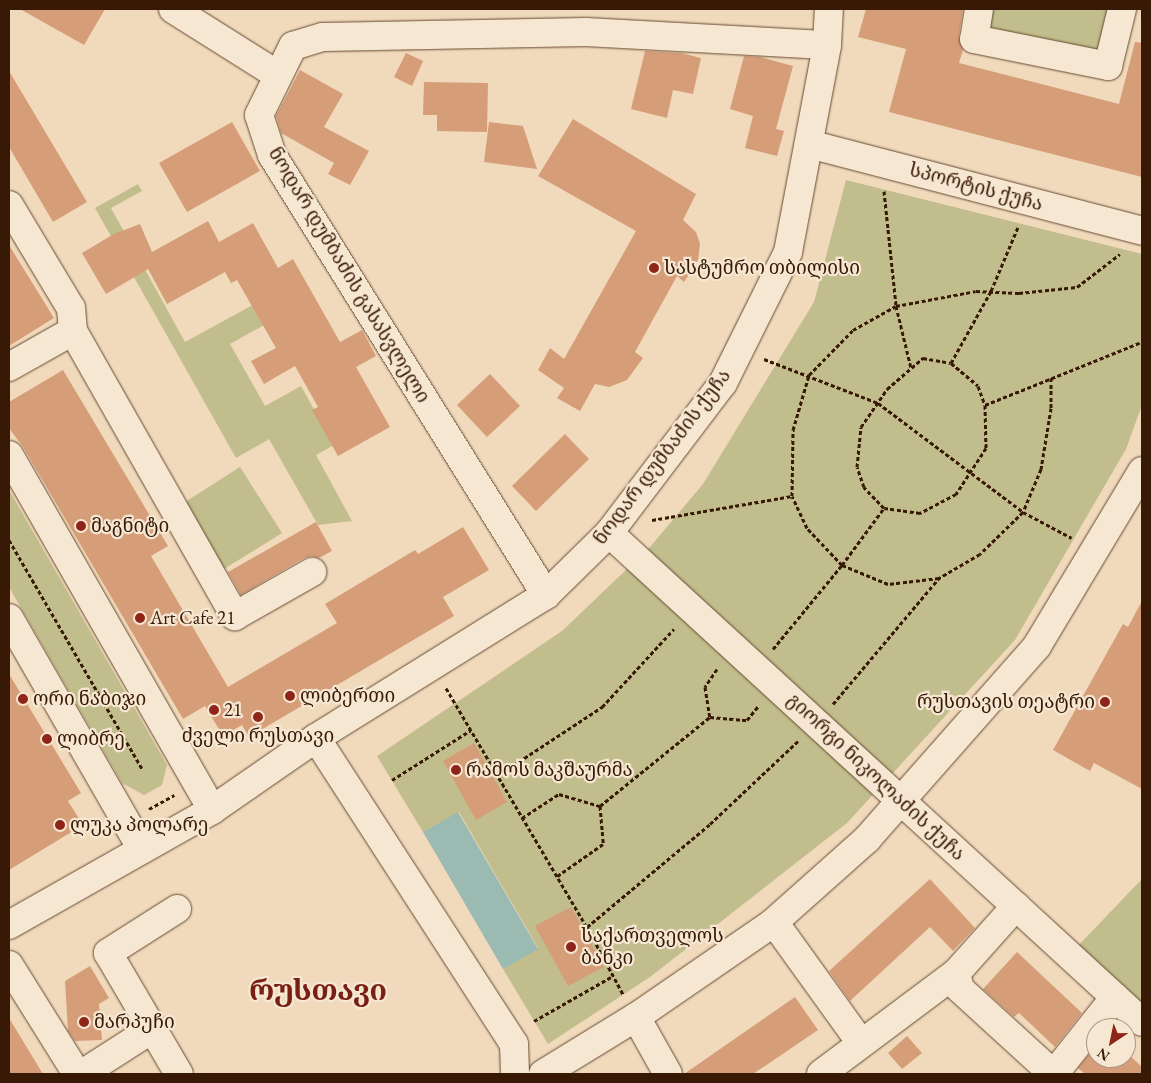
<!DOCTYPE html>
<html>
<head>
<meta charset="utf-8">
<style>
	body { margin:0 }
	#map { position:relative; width:1151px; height:1083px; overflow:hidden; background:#f1dabb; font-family:"EB Garamond","Noto Serif Georgian",serif }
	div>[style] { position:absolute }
	.green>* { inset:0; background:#c1bd8c }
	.water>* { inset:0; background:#9bbab2 }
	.building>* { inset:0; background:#d69d79 }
	.path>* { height:3px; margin-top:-1.5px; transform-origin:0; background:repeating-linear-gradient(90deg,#381905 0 4px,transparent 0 6.5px) }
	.roads { filter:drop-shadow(0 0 1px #664932) drop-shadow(0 0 1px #664932) }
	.minor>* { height:28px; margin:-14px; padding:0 14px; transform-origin:14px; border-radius:14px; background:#f6e7d3 }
	.dots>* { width:14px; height:14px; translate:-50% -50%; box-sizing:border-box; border:2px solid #f6e7d3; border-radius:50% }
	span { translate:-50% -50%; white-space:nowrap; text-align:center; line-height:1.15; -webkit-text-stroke:4.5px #f6e7d3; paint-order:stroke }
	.street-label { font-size:19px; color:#381905 }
	.poi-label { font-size:19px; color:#381905 }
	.left { translate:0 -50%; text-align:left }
	.right { translate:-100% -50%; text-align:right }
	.town-label { font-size:29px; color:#7a1f14; font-weight:700 }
	.frame { position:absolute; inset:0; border:10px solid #381905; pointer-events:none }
	.north { position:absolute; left:1086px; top:1018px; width:50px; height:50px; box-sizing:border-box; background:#f6e7d3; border:1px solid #aa9581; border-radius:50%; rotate:214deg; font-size:14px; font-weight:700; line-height:20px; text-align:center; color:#381905 }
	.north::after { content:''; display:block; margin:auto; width:18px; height:22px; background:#8f2418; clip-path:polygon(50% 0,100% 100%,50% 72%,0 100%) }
</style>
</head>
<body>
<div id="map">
	<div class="green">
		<div style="clip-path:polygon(993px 9px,1113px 9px,1098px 77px,983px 51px)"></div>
		<div style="clip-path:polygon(846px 180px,1142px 254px,1142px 405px,1126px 449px,1015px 640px,847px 823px,650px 977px,548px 1044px,503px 969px,538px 948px,459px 812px,423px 832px,377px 756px,562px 631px,650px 547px,703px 484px,814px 302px)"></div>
		<div style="clip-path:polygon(138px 184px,142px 191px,111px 208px,185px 342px,264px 299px,275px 319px,230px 344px,265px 406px,301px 386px,334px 445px,316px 455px,352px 521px,318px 525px,269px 439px,236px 458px,95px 208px)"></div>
		<div style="clip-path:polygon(240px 467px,282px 533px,224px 569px,182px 504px)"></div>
		<div style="clip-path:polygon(9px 490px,167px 765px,162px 785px,144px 795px,122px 783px,9px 587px)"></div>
		<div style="clip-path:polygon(1142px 879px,1142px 1008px,1075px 949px)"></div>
	</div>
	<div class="water">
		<div style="clip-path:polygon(458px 812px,538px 949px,503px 969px,423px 832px)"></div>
	</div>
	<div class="building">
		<div style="clip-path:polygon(20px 9px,105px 9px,84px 45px)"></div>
		<div style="clip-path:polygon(866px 9px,963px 9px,959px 36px,963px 50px,959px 63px,1119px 104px,1135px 42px,1142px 43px,1142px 177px,889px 112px,906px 49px,858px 37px)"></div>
		<div style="clip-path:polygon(645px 51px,681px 53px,701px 58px,693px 94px,673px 90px,667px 118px,631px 109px)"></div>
		<div style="clip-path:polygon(406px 53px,423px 61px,412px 86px,394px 77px)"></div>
		<div style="clip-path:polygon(744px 56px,760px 57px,793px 66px,776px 129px,784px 131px,777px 156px,745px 148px,753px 116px,730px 109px)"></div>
		<div style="clip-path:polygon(300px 70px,343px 94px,324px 127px,369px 151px,350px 185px,328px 174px,334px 163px,281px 133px,276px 116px)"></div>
		<div style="clip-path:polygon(9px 71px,87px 202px,53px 222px,9px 147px)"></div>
		<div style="clip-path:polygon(424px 82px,488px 83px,487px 132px,437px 131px,437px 115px,423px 115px)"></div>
		<div style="clip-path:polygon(573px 119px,696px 194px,683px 220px,696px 232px,700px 244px,698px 260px,684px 282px,677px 276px,635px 352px,643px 358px,627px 380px,609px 387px,595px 384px,580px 411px,557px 398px,564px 388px,538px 370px,550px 348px,564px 359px,636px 231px,538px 176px)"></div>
		<div style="clip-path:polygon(232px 122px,260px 171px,187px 212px,159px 163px)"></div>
		<div style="clip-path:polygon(489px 122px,523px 126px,537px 169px,484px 162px)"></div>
		<div style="clip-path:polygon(208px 221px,219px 242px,253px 223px,278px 268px,293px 259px,340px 342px,362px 330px,376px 356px,356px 367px,390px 427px,338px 456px,312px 410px,318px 407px,295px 366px,264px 384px,251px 361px,276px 348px,237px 280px,231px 283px,225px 272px,167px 304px,148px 269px,106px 294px,82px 253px,114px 234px,140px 224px,152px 252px)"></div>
		<div style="clip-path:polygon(9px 245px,54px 318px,9px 346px)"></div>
		<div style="clip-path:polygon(63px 370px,168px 546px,151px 556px,228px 687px,337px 623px,325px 604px,415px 550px,418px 554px,463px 527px,489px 570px,443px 597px,454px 616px,249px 737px,242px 725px,223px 736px,205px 706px,183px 719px,23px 447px,9px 428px,9px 402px)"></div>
		<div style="clip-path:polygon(490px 374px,520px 406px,487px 437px,457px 405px)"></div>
		<div style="clip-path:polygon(565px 434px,589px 459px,536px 511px,512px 486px)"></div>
		<div style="clip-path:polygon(316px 522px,332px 551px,319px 558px,312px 556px,304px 558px,241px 595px,228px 572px)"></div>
		<div style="clip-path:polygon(1142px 601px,1142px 789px,1094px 763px,1090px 771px,1053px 750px,1123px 624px,1128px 627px)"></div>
		<div style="clip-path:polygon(9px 674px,81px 793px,68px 801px,83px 825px,9px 870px)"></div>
		<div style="clip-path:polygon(474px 743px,507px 802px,476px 820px,443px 761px)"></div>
		<div style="clip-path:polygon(930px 879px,975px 928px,953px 951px,930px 927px,850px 1001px,829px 971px)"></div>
		<div style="clip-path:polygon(571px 907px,604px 967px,568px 986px,535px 926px)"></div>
		<div style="clip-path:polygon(1017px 952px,1082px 1013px,1055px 1047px,1019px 1013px,1014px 1017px,983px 989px)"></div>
		<div style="clip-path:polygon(90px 966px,109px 998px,99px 1004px,102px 1040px,75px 1041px,68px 1031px,65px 981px)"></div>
		<div style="clip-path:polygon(795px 997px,818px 1030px,753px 1074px,684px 1074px)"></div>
		<div style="clip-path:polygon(9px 1018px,43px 1074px,9px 1074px)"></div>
		<div style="clip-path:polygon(907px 1036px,922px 1053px,902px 1069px,888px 1053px)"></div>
		<div style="clip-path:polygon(1096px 1046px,1096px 1058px,1126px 1058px,1126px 1052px,1142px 1067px,1142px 1074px,1085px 1074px,1078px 1068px)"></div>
	</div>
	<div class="path">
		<div style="left:884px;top:191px;width:116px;rotate:84deg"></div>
		<div style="left:896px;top:306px;width:64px;rotate:76.4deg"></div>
		<div style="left:923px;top:358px;width:28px;rotate:10deg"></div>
		<div style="left:951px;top:363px;width:35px;rotate:40deg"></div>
		<div style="left:978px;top:386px;width:20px;rotate:70deg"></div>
		<div style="left:985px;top:405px;width:43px;rotate:88.7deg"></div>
		<div style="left:986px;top:448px;width:55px;rotate:123.1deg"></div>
		<div style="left:956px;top:494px;width:41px;rotate:152.2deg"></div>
		<div style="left:920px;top:513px;width:36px;rotate:-172deg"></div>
		<div style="left:884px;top:508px;width:29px;rotate:-134deg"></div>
		<div style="left:864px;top:487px;width:21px;rotate:-109deg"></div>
		<div style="left:857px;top:467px;width:40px;rotate:-84.3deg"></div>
		<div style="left:861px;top:427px;width:46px;rotate:-55.6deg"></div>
		<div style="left:887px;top:389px;width:48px;rotate:-40.7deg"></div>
		<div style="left:764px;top:359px;width:122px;rotate:21.1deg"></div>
		<div style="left:878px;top:403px;width:181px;rotate:36.9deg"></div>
		<div style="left:1023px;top:512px;width:55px;rotate:28deg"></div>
		<div style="left:951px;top:363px;width:82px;rotate:-60.9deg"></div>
		<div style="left:991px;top:291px;width:69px;rotate:-67.1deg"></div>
		<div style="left:1051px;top:378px;width:30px;rotate:90deg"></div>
		<div style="left:1051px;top:408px;width:62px;rotate:99.3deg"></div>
		<div style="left:1041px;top:469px;width:47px;rotate:112.7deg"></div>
		<div style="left:1023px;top:512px;width:60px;rotate:135.7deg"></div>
		<div style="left:980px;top:554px;width:48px;rotate:149.7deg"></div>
		<div style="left:939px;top:578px;width:51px;rotate:173.3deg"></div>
		<div style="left:888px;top:584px;width:50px;rotate:-157.6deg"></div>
		<div style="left:842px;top:565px;width:51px;rotate:-133.4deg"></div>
		<div style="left:807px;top:528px;width:35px;rotate:-115deg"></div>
		<div style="left:792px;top:496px;width:66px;rotate:-89.1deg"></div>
		<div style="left:793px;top:430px;width:57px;rotate:-73.8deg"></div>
		<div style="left:809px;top:375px;width:63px;rotate:-45.6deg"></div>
		<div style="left:853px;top:330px;width:49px;rotate:-29.2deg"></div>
		<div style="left:896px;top:306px;width:81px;rotate:-10.6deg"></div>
		<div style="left:976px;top:291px;width:43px;rotate:2.7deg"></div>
		<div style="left:1019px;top:293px;width:58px;rotate:-5.9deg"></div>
		<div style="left:1077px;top:287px;width:54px;rotate:-37.5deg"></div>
		<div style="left:985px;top:405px;width:169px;rotate:-21.9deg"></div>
		<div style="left:652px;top:520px;width:142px;rotate:-9.7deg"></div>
		<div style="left:9px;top:540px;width:266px;rotate:59.8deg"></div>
		<div style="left:773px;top:649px;width:109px;rotate:-50.6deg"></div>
		<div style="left:842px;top:565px;width:71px;rotate:-53.6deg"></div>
		<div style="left:717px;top:669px;width:22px;rotate:124deg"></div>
		<div style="left:705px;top:687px;width:30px;rotate:81deg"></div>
		<div style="left:710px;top:717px;width:37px;rotate:5deg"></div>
		<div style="left:747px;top:720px;width:19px;rotate:-51deg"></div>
		<div style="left:446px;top:688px;width:277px;rotate:59.5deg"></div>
		<div style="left:587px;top:927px;width:76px;rotate:61.8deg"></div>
		<div style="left:833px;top:704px;width:165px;rotate:-49.9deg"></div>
		<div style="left:497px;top:776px;width:126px;rotate:-33.3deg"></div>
		<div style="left:602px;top:707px;width:106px;rotate:-47.3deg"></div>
		<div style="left:392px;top:780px;width:93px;rotate:-32.3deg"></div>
		<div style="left:600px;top:806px;width:141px;rotate:-39deg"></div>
		<div style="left:149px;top:809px;width:29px;rotate:-29deg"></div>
		<div style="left:522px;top:818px;width:44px;rotate:-33deg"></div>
		<div style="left:559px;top:794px;width:43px;rotate:16.3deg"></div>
		<div style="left:600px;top:806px;width:38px;rotate:85deg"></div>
		<div style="left:603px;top:844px;width:57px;rotate:144.9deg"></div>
		<div style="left:587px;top:927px;width:160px;rotate:-39.9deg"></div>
		<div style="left:710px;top:824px;width:121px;rotate:-43.3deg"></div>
		<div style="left:534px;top:1021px;width:91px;rotate:-29.7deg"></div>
	</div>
	<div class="roads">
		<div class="minor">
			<div style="left:173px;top:9px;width:124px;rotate:32.2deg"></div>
			<div style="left:979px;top:9px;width:30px;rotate:99deg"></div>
			<div style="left:974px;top:39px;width:137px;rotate:11.4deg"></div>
			<div style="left:1108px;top:66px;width:59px;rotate:-76.2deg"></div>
			<div style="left:809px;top:144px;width:344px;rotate:14.6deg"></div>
			<div style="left:9px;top:205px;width:120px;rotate:59deg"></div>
			<div style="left:71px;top:308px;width:23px;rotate:85deg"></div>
			<div style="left:73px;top:331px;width:328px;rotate:60.4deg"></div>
			<div style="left:235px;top:616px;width:89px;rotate:-29.7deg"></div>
			<div style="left:9px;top:367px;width:73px;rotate:-29.4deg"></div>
			<div style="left:9px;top:455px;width:409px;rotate:60.2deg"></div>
			<div style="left:609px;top:533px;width:723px;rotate:42.53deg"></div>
			<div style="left:546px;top:595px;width:518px;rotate:-121.91deg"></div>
			<div style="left:272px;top:155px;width:42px;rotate:-108deg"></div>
			<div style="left:259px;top:115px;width:77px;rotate:-63.8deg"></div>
			<div style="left:293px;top:46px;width:31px;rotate:-17deg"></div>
			<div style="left:323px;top:37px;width:263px;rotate:-1.1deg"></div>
			<div style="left:586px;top:32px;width:241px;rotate:3.1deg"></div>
			<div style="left:9px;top:618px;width:267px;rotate:60.1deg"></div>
			<div style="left:316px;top:738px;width:364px;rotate:57.1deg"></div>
			<div style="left:514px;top:1044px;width:30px;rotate:88deg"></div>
			<div style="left:1016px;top:906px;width:90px;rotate:131.8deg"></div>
			<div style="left:956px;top:973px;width:16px;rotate:76deg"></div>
			<div style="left:960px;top:989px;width:126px;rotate:42.4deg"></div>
			<div style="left:177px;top:909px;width:82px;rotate:147.5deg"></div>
			<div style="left:108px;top:953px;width:140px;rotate:59.6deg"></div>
			<div style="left:774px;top:922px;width:149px;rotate:54.3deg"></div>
			<div style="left:9px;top:925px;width:233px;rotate:-29.5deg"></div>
			<div style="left:212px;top:810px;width:126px;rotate:-34.7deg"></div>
			<div style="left:316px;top:738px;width:271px;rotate:-31.9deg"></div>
			<div style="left:546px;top:595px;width:88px;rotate:-44.5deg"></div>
			<div style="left:609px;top:533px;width:188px;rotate:-52.8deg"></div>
			<div style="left:723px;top:383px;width:146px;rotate:-63.6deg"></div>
			<div style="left:788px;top:252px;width:211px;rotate:-79.3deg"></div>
			<div style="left:827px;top:45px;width:36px;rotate:-87deg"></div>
			<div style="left:9px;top:965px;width:128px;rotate:58deg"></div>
			<div style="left:636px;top:1017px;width:65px;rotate:60.7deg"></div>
			<div style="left:82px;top:1074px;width:83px;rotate:-32.7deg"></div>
			<div style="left:543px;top:1074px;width:109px;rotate:-31.5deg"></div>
			<div style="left:636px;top:1017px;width:168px;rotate:-34.5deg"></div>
			<div style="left:774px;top:922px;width:125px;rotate:-41.7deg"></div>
			<div style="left:867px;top:839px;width:257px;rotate:-48.6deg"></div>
			<div style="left:1037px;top:646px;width:204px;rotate:-59deg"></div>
			<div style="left:821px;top:1074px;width:169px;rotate:-36.8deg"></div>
			<div style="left:1054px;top:1074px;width:98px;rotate:-51.6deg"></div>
		</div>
	</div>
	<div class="dots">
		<div style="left:654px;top:268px;background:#8f2418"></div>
		<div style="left:81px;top:526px;background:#8f2418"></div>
		<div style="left:140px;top:618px;background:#8f2418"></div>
		<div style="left:290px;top:696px;background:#8f2418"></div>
		<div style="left:23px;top:699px;background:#8f2418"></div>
		<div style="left:1105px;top:702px;background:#8f2418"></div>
		<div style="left:214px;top:710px;background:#8f2418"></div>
		<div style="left:258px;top:717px;background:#8f2418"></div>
		<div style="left:47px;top:739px;background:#8f2418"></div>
		<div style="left:456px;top:770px;background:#8f2418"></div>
		<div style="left:60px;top:825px;background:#8f2418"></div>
		<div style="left:571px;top:947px;background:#8f2418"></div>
		<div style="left:84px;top:1022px;background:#8f2418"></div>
	</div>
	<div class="street-label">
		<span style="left:976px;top:187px;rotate:15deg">სპორტის ქუჩა</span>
		<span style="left:349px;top:275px;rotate:59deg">ნოდარ დუმბაძის გასასვლელი</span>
		<span style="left:662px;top:457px;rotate:-53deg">ნოდარ დუმბაძის ქუჩა</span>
		<span style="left:876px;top:777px;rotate:43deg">გიორგი ნიკოლაძის ქუჩა</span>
	</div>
	<div class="poi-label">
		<span class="left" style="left:664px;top:268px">სასტუმრო თბილისი</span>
		<span class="left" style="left:91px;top:526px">მაგნიტი</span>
		<span class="left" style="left:150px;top:618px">Art Cafe 21</span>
		<span class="left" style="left:300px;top:696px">ლიბერთი</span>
		<span class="left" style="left:33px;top:699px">ორი ნაბიჯი</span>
		<span class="right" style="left:1095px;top:702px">რუსთავის თეატრი</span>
		<span class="left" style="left:224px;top:710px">21</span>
		<span style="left:258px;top:736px">ძველი რუსთავი</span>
		<span class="left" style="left:57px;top:739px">ლიბრე</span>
		<span class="left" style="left:466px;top:770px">რამოს მაკშაურმა</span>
		<span class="left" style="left:70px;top:825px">ლუკა პოლარე</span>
		<span class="left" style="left:581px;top:947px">საქართველოს<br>ბანკი</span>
		<span class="left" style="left:94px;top:1022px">მარპუჩი</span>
	</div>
	<div class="town-label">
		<span style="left:318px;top:991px">რუსთავი</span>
	</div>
	<div class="frame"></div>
	<div class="north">N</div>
</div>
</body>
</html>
